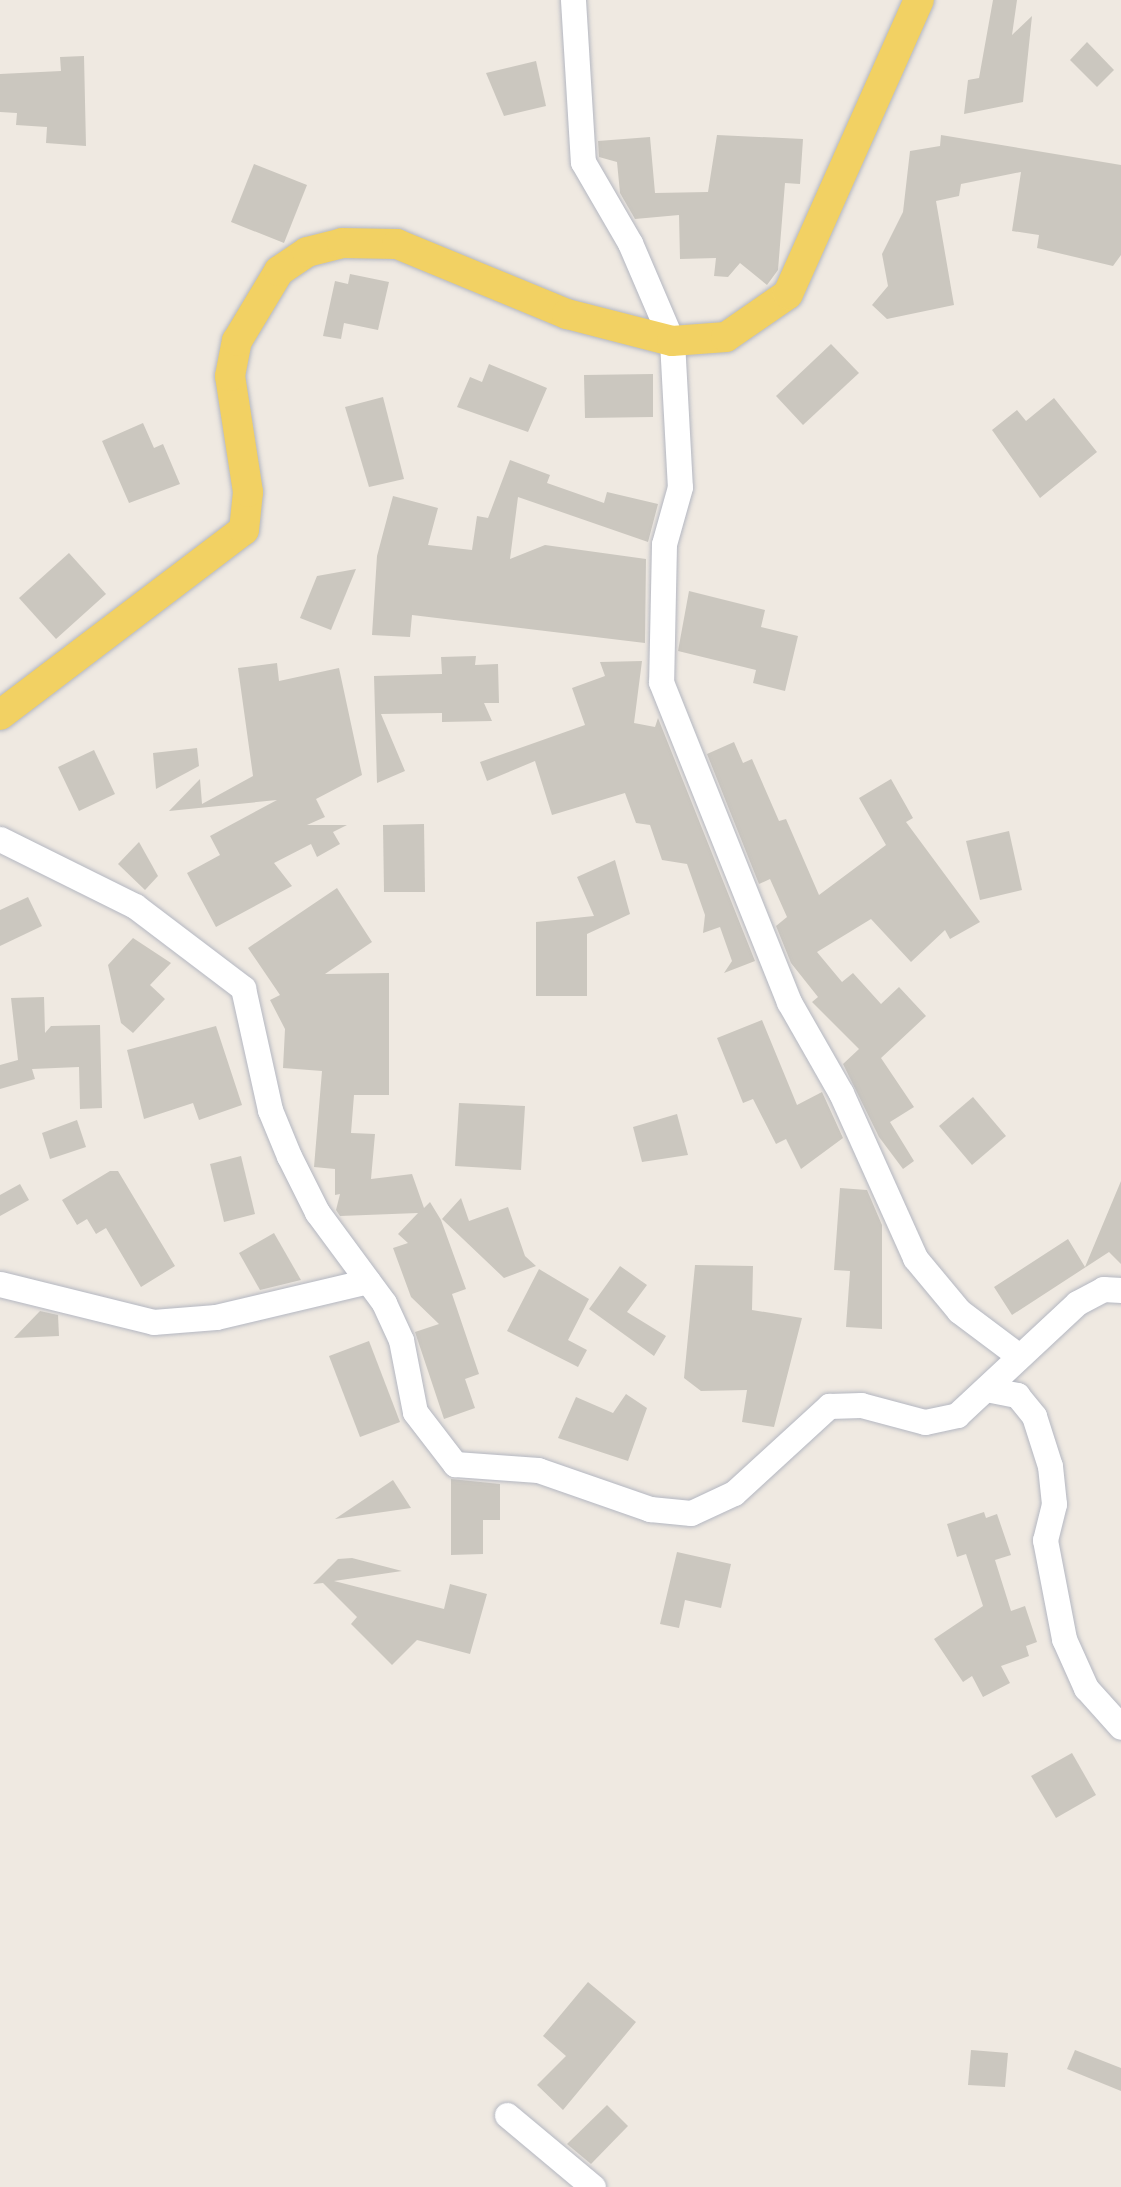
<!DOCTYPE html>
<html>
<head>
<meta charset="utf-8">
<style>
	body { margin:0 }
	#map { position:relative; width:1121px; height:2187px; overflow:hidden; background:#efe9e1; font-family:"Space Grotesk",sans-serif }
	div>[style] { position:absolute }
	.building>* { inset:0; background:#cbc7bf }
	.roads { filter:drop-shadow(0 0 2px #b4b7c1) drop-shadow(0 0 2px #b4b7c1) }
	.minor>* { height:25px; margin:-12.5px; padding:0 12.5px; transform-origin:12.5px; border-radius:12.5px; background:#fff }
	.major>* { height:30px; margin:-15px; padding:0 15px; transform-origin:15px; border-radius:15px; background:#f2d163 }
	span { translate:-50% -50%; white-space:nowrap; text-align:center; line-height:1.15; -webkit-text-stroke:10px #fff; paint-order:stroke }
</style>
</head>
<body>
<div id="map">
	<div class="building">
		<div style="clip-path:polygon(993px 0,1017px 0,1012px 35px,1032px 16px,1023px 102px,964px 114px,968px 80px,979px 78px)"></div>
		<div style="clip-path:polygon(1087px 42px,1114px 70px,1097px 87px,1070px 60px)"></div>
		<div style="clip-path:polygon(84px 56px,86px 146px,46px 143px,47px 127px,16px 125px,17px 113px,0 112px,0 74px,61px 71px,60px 57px)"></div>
		<div style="clip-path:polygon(536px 61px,546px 106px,504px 116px,486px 73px)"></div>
		<div style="clip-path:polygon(717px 135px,803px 139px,800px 184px,785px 183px,778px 270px,767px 285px,740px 263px,728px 277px,714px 276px,716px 258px,680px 259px,679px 215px,635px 219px,620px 193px,617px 162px,599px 157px,598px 141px,650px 137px,655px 193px,708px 192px)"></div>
		<div style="clip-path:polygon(941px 135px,1121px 165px,1121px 255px,1113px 266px,1037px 248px,1039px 235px,1012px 231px,1021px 172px,961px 184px,959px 196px,936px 201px,954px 305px,887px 319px,872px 305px,888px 286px,882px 254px,903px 212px,910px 151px,940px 146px)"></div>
		<div style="clip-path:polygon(254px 164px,307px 185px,284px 243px,231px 222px)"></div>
		<div style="clip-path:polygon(350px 274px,389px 282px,378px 330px,344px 323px,341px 339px,323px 336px,335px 281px,348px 284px)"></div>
		<div style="clip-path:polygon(831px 344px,859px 373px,803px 425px,776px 396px)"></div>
		<div style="clip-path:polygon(489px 364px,547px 388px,528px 432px,457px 407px,470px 377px,482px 382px)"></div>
		<div style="clip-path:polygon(653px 374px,653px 417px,585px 418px,584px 375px)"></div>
		<div style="clip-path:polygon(383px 397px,404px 479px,369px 487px,345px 407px)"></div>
		<div style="clip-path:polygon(1054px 398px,1097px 452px,1040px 498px,992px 430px,1017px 410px,1026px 421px)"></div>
		<div style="clip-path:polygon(143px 423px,154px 448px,163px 444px,180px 484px,129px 503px,102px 441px)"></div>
		<div style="clip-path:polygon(510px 460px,550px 475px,547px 483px,604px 503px,607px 492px,658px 504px,648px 542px,518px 497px,510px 559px,545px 545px,646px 559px,645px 643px,412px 615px,410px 637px,372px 635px,377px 556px,393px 496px,438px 508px,428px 545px,472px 550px,477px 516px,488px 518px)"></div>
		<div style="clip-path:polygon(69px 553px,106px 594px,56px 639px,19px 598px)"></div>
		<div style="clip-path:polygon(356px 569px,331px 630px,300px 618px,317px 576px)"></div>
		<div style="clip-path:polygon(689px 591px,765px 610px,761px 627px,798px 636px,785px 691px,753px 683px,756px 670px,678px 651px)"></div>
		<div style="clip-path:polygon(476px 656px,475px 665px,498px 664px,499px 703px,484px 703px,492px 721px,442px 722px,442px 713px,381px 714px,405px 771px,377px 783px,374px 676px,442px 674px,441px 657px)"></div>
		<div style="clip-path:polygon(642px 661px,634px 723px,655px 727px,658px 718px,755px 961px,724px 973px,732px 961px,720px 927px,703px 933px,705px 915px,687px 864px,662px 860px,650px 825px,636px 823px,625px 793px,552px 815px,535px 761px,487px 781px,480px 762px,585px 725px,572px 688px,605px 676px,600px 662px)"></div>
		<div style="clip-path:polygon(277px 663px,279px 681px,339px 668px,362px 775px,316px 799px,325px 817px,307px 825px,347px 825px,333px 832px,340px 844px,317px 857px,311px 844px,274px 863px,292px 886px,216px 927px,187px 873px,220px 855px,210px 836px,277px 800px,169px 811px,200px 779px,202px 804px,253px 776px,238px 668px)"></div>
		<div style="clip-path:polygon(734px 742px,743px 763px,752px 759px,779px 821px,786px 819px,819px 895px,886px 845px,859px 798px,891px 779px,913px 818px,906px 822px,980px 922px,950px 939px,945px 930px,911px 962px,871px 919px,817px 952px,842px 982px,853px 973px,881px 1004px,899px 987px,926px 1016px,881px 1058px,914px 1107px,890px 1122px,914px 1161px,903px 1169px,879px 1137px,843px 1064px,859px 1049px,812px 1002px,818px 997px,791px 963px,776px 926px,787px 917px,770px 879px,759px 884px,707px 754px)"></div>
		<div style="clip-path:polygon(197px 748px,199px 766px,156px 789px,153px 753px)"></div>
		<div style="clip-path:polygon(94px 750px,115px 794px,79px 811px,58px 767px)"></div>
		<div style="clip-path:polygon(424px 824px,425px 892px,384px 892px,383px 825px)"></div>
		<div style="clip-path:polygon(1009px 831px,1022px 890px,980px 900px,966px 841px)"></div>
		<div style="clip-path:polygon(139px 842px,158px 876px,145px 890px,118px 864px)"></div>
		<div style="clip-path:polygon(615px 860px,630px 914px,587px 934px,587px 996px,536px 996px,536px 922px,594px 916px,577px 877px)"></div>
		<div style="clip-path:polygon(337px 888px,372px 942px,325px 974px,389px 973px,389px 1095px,354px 1095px,351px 1133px,375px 1134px,371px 1179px,412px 1174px,424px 1208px,430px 1202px,441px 1220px,466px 1289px,452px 1294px,479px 1374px,465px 1379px,475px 1408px,444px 1419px,415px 1332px,439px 1324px,411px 1297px,393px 1248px,408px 1243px,398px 1234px,418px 1213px,340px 1216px,336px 1210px,340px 1194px,335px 1195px,335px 1169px,314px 1167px,322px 1071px,283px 1068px,285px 1029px,270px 1000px,280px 995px,248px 948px)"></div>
		<div style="clip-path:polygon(28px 897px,42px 926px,0 946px,0 910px)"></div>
		<div style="clip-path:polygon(133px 938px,171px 963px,150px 985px,165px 999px,133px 1033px,121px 1023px,108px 965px)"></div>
		<div style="clip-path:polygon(44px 997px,45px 1033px,51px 1026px,100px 1025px,102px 1108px,80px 1109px,79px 1067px,32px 1069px,35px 1079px,0 1089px,0 1065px,18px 1060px,11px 998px)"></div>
		<div style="clip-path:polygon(762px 1020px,797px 1105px,822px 1092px,843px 1138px,801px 1169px,786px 1139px,776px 1144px,753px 1099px,743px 1103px,717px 1038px)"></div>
		<div style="clip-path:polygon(216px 1026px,242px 1105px,199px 1120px,193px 1103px,144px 1119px,127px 1050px)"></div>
		<div style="clip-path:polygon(973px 1097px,1006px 1136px,972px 1165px,939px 1126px)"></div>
		<div style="clip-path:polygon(459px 1103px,525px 1106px,521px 1170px,455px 1166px)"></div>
		<div style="clip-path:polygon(677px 1114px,688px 1155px,642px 1162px,633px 1127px)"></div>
		<div style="clip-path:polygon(77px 1120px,86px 1147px,50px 1159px,42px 1133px)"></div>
		<div style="clip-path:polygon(241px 1156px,255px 1214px,224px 1222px,210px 1164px)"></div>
		<div style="clip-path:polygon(110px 1171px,118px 1171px,175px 1266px,141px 1287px,106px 1228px,96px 1234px,87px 1219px,77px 1225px,62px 1200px)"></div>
		<div style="clip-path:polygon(1121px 1181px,1121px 1264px,1109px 1252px,1012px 1315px,994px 1287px,1068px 1239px,1085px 1267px)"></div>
		<div style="clip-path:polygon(20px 1184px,29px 1200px,0 1216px,0 1195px)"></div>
		<div style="clip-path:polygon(840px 1188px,867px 1190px,882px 1225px,882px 1329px,846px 1327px,850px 1271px,834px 1270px)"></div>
		<div style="clip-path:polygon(461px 1198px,469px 1221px,508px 1207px,525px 1256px,536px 1266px,504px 1278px,442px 1219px)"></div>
		<div style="clip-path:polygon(274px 1233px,301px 1280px,260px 1290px,239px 1253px)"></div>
		<div style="clip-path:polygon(695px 1265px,753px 1266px,752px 1310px,802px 1318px,774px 1427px,742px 1422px,747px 1390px,701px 1391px,684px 1378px)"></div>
		<div style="clip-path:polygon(620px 1266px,647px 1285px,627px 1312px,666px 1336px,654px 1356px,589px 1309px)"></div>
		<div style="clip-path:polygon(539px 1269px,589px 1299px,568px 1340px,587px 1350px,578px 1367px,507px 1331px)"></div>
		<div style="clip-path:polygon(40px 1311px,58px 1315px,59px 1336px,14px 1338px)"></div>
		<div style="clip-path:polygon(369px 1341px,400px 1422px,360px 1437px,329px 1356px)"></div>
		<div style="clip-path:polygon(626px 1394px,647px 1408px,628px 1461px,558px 1438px,576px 1397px,613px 1413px)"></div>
		<div style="clip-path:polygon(451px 1479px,500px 1484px,500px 1520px,483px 1520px,483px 1554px,451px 1555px)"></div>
		<div style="clip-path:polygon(393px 1480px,411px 1508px,335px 1519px)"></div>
		<div style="clip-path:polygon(984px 1512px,986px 1518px,997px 1514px,1011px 1555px,995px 1560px,1011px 1611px,1025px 1606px,1037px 1642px,1026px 1646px,1029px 1656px,1001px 1666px,1010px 1683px,983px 1697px,972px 1676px,963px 1682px,934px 1639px,983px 1606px,966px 1554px,957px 1557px,947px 1524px)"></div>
		<div style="clip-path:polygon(677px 1552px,731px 1564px,721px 1608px,685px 1600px,679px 1628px,660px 1624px)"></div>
		<div style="clip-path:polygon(352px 1558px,402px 1571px,334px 1581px,444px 1609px,450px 1584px,487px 1594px,470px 1654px,417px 1640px,392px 1665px,351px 1624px,357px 1617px,323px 1583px,313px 1584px,338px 1559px)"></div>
		<div style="clip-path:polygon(1072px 1753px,1096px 1795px,1056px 1818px,1031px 1776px)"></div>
		<div style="clip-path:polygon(588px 1982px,636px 2022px,563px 2110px,537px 2085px,566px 2056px,543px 2036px)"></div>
		<div style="clip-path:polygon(971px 2050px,1008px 2053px,1005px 2087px,968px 2085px)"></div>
		<div style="clip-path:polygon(1075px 2050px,1121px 2068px,1121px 2091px,1067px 2069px)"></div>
		<div style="clip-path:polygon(607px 2105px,628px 2126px,591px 2164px,567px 2144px)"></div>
	</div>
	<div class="roads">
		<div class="minor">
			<div style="left:573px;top:0;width:162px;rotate:86.5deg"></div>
			<div style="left:583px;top:162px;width:94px;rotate:59.9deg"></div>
			<div style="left:630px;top:243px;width:107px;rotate:66.8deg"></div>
			<div style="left:672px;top:341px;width:146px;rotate:86.9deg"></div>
			<div style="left:680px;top:487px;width:59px;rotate:105.7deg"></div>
			<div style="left:664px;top:544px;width:138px;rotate:91.2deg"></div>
			<div style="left:661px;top:682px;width:345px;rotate:68.2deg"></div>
			<div style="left:789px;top:1002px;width:105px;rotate:60.3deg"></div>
			<div style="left:841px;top:1093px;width:181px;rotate:65.8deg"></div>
			<div style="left:915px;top:1258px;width:69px;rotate:50.3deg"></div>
			<div style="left:959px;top:1311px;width:75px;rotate:36.9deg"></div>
			<div style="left:0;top:839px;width:151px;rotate:26.4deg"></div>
			<div style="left:135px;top:906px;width:136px;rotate:37.2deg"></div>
			<div style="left:243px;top:988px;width:125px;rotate:77.5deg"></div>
			<div style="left:270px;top:1110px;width:50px;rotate:67.6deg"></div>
			<div style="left:289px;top:1156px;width:63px;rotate:63.4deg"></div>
			<div style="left:317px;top:1212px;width:113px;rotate:53.6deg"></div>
			<div style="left:384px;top:1303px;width:41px;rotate:65.3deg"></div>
			<div style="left:401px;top:1340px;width:73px;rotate:79deg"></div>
			<div style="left:415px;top:1412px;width:66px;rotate:52.4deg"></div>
			<div style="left:455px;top:1464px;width:83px;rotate:4.1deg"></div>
			<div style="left:538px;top:1470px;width:119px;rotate:19.2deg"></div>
			<div style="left:650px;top:1509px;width:41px;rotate:5.6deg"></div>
			<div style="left:691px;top:1513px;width:47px;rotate:-24.9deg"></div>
			<div style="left:734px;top:1493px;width:129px;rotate:-42.5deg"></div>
			<div style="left:829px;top:1406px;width:32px;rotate:-2deg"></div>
			<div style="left:861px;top:1405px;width:66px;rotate:14.9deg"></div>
			<div style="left:925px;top:1422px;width:33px;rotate:-12deg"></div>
			<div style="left:957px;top:1415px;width:164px;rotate:-43deg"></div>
			<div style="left:1077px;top:1303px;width:30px;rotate:-28deg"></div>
			<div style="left:1103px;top:1289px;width:18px;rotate:3deg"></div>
			<div style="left:0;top:1284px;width:158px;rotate:13.9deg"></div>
			<div style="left:153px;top:1322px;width:63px;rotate:-4.5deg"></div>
			<div style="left:216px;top:1317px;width:156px;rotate:-13.3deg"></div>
			<div style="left:986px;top:1389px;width:32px;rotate:11deg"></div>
			<div style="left:1017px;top:1395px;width:27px;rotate:51deg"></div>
			<div style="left:1034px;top:1416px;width:52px;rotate:72.3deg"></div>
			<div style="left:1050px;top:1466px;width:38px;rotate:84deg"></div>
			<div style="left:1054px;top:1504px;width:37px;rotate:104deg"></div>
			<div style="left:1045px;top:1540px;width:101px;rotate:79.1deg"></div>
			<div style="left:1064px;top:1639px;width:54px;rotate:65.8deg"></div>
			<div style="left:1086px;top:1688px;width:52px;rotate:48.1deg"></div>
			<div style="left:507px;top:2115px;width:112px;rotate:39.9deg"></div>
		</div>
		<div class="major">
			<div style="left:0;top:715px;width:306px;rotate:-37.2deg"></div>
			<div style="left:244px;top:530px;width:38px;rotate:-84deg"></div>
			<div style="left:248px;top:492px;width:117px;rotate:-98.8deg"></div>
			<div style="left:230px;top:376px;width:36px;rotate:-79deg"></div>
			<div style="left:237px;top:341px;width:82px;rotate:-59deg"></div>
			<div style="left:279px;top:271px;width:34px;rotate:-34deg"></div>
			<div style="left:307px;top:252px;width:36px;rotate:-14deg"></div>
			<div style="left:342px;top:243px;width:55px;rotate:1deg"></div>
			<div style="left:397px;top:244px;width:184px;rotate:22.4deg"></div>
			<div style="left:567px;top:314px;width:108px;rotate:14.4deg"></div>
			<div style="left:672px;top:341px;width:54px;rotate:-4.2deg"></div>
			<div style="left:726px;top:337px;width:75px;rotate:-34.7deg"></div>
			<div style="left:788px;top:294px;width:322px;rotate:-66deg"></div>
		</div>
	</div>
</div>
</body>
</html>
